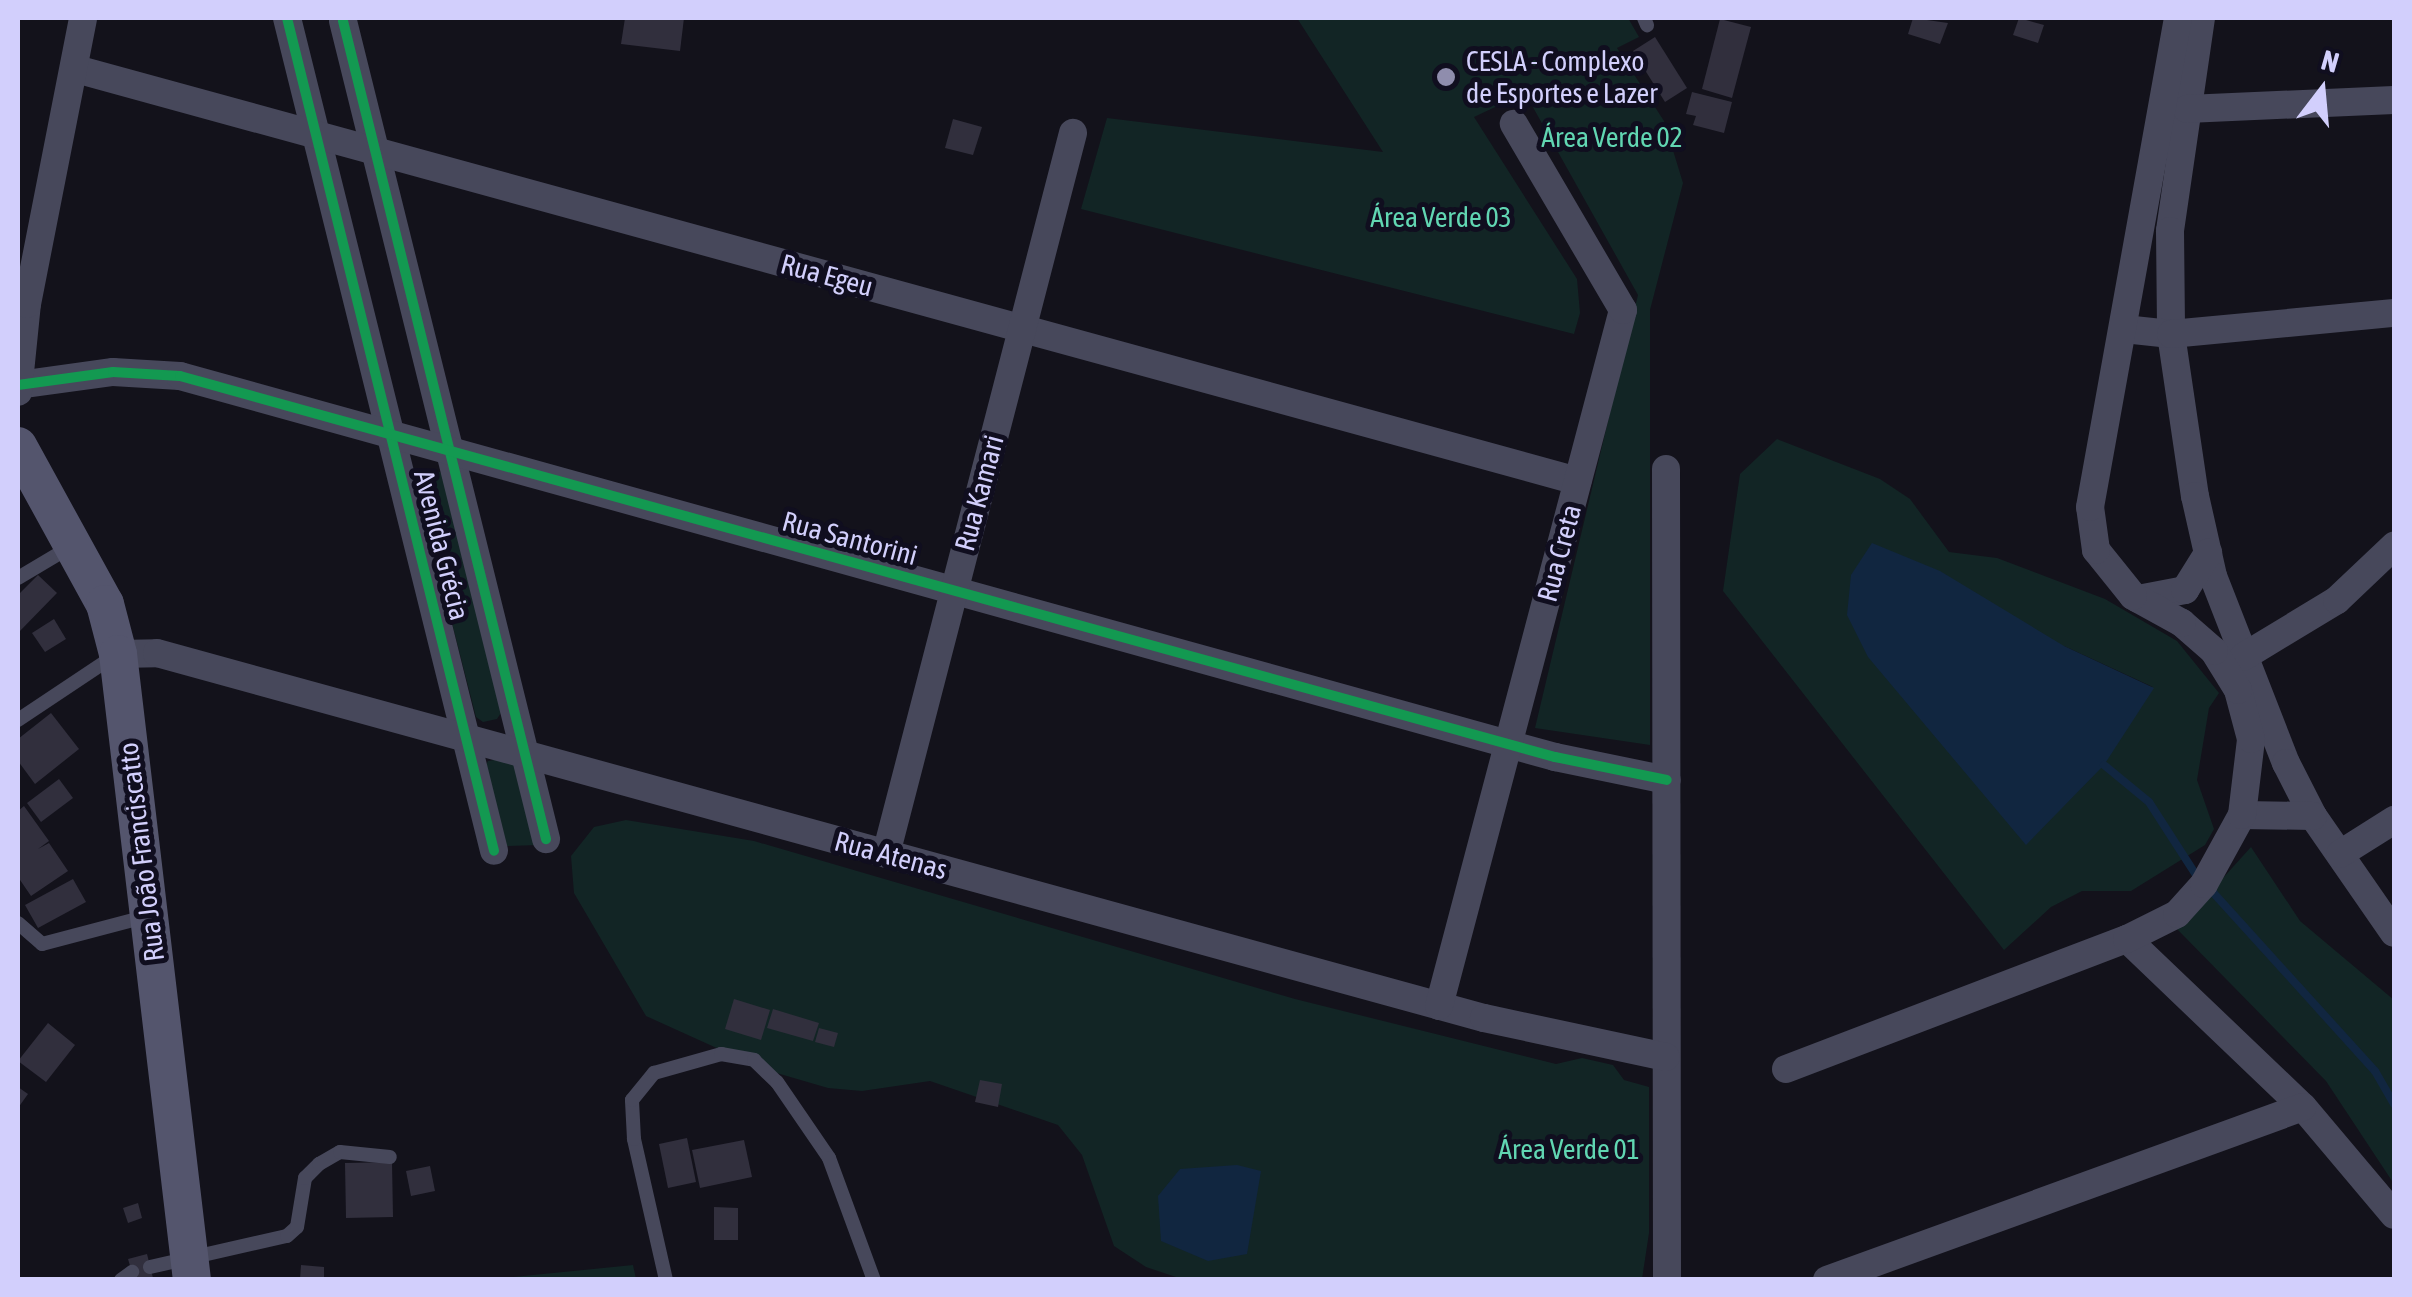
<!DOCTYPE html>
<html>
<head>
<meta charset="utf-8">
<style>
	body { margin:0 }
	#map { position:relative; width:2412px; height:1297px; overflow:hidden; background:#13121b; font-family:"Asap Condensed",sans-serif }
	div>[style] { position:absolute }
	.green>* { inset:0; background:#122525 }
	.water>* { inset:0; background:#112640 }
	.stream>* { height:8px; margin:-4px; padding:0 4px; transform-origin:4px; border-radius:4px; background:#112640 }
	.building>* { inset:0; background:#312f3d }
	.lane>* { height:14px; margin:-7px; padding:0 7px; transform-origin:7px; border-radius:7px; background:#47485b }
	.street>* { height:28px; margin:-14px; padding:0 14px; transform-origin:14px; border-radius:14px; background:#47485b }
	.secondary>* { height:38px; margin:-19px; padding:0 19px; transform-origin:19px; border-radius:19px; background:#54556d }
	.cycleway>* { height:10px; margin:-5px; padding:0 5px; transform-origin:5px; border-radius:5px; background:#139951 }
	.dots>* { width:28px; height:28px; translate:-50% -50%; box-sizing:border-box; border:5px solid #100e1f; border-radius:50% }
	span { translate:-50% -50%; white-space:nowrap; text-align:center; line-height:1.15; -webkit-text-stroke:10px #100e1f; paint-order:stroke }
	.poi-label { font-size:28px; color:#d2cffc }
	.left { translate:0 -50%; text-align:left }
	.park-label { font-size:28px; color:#61d6b2 }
	.street-label { font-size:28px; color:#d2cffc }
	.frame { position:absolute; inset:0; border:20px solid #d2cffc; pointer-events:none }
	.north { position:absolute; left:2272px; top:40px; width:100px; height:100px; -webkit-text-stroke:8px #100e1f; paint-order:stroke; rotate:16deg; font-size:28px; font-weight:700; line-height:40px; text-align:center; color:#d2cffc }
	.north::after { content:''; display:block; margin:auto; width:35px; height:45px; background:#d2cffc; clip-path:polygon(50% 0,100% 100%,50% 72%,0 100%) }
</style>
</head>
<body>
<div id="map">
	<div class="green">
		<div style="clip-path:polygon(1297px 18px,1628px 18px,1639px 37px,1617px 48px,1664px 121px,1683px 183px,1650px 310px,1650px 745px,1535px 728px,1638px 295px,1525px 93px,1474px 117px,1577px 279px,1580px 313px,1574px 334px,1081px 209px,1107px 118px,1383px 152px)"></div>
		<div style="clip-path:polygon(evenodd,1777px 439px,1880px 479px,1910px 499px,1949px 552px,1997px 558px,2105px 599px,2177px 641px,2219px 693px,2209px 708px,2197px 780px,2214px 829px,2205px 845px,2131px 891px,2082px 891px,2051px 907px,2004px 950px,1723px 591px,1740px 474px,1777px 439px,2064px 646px,2153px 687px,1868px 657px,2064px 646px)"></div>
		<div style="clip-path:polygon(437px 471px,444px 474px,504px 708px,497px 719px,483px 722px,476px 717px,418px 490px,421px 473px)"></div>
		<div style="clip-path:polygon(507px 758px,514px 764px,539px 845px,506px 846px,483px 772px,488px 761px)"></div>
		<div style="clip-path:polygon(626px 820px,754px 841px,1295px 999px,1556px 1064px,1582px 1058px,1613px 1065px,1624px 1080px,1649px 1087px,1649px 1233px,1642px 1279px,1182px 1279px,1146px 1267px,1114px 1246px,1082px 1155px,1058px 1125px,930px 1081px,862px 1091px,828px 1088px,763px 1069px,646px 1016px,574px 893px,571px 856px,594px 827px)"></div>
		<div style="clip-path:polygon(2251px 847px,2300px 921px,2394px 1000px,2394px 1184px,2326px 1081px,2177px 929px)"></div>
		<div style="clip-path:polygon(633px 1265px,636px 1279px,494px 1279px)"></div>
	</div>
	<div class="water">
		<div style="clip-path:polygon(1872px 543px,1940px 571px,2064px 646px,2154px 688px,2104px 765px,2026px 845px,1868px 657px,1847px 615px,1851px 575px)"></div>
		<div style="clip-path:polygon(1237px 1165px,1261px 1171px,1247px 1254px,1208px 1261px,1161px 1241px,1158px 1196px,1180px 1169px)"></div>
	</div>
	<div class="stream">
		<div style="left:2104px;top:765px;width:58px;rotate:39.4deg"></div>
		<div style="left:2149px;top:802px;width:87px;rotate:57.2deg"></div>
		<div style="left:2209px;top:888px;width:247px;rotate:47.8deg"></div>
		<div style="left:2375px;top:1071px;width:38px;rotate:60deg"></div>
	</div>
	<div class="building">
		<div style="clip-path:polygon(625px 18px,684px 18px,680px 51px,621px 44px)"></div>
		<div style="clip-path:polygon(1913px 18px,1948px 23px,1940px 44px,1908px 34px)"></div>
		<div style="clip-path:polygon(2019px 18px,2044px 25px,2038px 43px,2013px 35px)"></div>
		<div style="clip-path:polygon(1720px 19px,1751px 27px,1732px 98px,1702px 89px)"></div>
		<div style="clip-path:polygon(1655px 37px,1687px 88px,1665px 102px,1633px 51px)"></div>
		<div style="clip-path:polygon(1692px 92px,1732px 102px,1724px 133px,1693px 125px,1696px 116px,1686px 114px)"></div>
		<div style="clip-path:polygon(953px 119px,982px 127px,973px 155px,945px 148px)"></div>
		<div style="clip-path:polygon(38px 575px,57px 593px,18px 633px,18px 595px)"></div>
		<div style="clip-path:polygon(54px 619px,66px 639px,45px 652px,32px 633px)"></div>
		<div style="clip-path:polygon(51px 713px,79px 749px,35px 784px,18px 761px,18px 739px)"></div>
		<div style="clip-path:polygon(59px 779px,73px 798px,41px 822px,27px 803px)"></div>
		<div style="clip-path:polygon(24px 806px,49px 841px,38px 849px,49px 843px,68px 871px,31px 896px,18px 877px,18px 811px)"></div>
		<div style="clip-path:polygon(73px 879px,86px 902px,38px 928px,25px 905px)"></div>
		<div style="clip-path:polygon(734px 999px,770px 1010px,761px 1040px,725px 1029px)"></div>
		<div style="clip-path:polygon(773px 1009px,819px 1023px,813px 1041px,767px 1028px)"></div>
		<div style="clip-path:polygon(48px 1023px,75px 1045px,46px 1082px,18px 1061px)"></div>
		<div style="clip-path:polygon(819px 1028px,838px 1033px,834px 1047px,815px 1042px)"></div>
		<div style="clip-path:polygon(980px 1080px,1002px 1084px,998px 1107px,975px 1102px)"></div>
		<div style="clip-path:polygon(18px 1087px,28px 1094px,18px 1108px)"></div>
		<div style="clip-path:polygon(687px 1138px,696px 1182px,668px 1188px,659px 1144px)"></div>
		<div style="clip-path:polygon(744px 1140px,752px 1177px,700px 1188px,692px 1150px)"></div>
		<div style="clip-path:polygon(392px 1162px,393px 1217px,346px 1218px,345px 1163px)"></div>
		<div style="clip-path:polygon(430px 1166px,435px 1191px,411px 1196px,406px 1171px)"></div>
		<div style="clip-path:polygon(138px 1203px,142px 1218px,128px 1223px,123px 1208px)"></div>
		<div style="clip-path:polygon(714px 1207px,738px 1208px,738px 1240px,714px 1240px)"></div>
		<div style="clip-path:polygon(147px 1254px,153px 1278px,134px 1279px,128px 1259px)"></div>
		<div style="clip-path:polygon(301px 1265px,324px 1267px,324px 1279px,300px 1279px)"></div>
	</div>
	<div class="lane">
		<div style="left:1644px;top:18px;width:8px;rotate:67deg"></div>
		<div style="left:18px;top:578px;width:63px;rotate:-30.7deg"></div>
		<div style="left:18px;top:720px;width:119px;rotate:-33.7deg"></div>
		<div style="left:18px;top:923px;width:32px;rotate:41deg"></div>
		<div style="left:42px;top:944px;width:106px;rotate:-14.7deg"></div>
		<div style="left:150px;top:1267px;width:140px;rotate:-12.8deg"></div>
		<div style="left:287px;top:1236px;width:13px;rotate:-42deg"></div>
		<div style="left:297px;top:1227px;width:50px;rotate:-80.7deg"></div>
		<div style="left:305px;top:1178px;width:20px;rotate:-45deg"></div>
		<div style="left:319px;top:1164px;width:24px;rotate:-30deg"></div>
		<div style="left:340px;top:1152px;width:50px;rotate:5.7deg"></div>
		<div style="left:121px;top:1280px;width:14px;rotate:-36deg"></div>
		<div style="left:666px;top:1280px;width:145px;rotate:-102.8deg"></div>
		<div style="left:634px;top:1139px;width:39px;rotate:-93deg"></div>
		<div style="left:632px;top:1100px;width:35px;rotate:-51deg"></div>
		<div style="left:654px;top:1073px;width:70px;rotate:-15.8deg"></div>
		<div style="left:721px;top:1054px;width:34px;rotate:10deg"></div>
		<div style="left:754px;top:1060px;width:32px;rotate:44deg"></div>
		<div style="left:777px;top:1082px;width:92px;rotate:55.6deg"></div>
		<div style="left:829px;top:1158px;width:130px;rotate:69.8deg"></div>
	</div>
	<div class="street">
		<div style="left:287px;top:18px;width:858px;rotate:76.04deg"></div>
		<div style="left:2201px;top:18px;width:215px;rotate:98.3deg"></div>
		<div style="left:2170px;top:231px;width:103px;rotate:89.4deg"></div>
		<div style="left:2171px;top:334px;width:164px;rotate:81.6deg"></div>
		<div style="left:2195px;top:496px;width:82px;rotate:77.3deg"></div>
		<div style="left:2213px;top:576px;width:201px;rotate:68.7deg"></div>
		<div style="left:2286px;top:763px;width:59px;rotate:63deg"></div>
		<div style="left:2313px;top:816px;width:142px;rotate:55.3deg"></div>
		<div style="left:343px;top:21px;width:843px;rotate:76.06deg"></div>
		<div style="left:76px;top:69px;width:1557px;rotate:15.34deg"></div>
		<div style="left:2187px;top:109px;width:207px;rotate:-2.5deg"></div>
		<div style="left:2124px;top:329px;width:47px;rotate:6.1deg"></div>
		<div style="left:2171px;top:334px;width:224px;rotate:-5.4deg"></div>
		<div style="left:18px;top:385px;width:96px;rotate:-7.8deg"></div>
		<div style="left:113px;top:372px;width:67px;rotate:3.4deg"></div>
		<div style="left:180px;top:376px;width:1427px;rotate:15.49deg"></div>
		<div style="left:1555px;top:757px;width:114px;rotate:11.6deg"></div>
		<div style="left:18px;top:392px;width:88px;rotate:-84.2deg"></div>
		<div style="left:27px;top:304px;width:291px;rotate:-78.9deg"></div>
		<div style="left:1666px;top:469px;width:811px;rotate:89.93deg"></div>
		<div style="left:2138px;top:599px;width:48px;rotate:-10.8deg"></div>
		<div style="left:2185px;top:590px;width:44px;rotate:-58.1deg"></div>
		<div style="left:118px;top:654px;width:39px;rotate:-1deg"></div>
		<div style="left:157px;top:653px;width:1376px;rotate:15.38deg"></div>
		<div style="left:1484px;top:1018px;width:186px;rotate:12.1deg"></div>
		<div style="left:2243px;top:657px;width:110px;rotate:-31.2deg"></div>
		<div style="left:2337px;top:600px;width:79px;rotate:-43.5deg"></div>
		<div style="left:2242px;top:815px;width:71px;rotate:0.8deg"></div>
		<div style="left:886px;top:854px;width:745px;rotate:-75.46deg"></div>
		<div style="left:2340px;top:854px;width:64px;rotate:-32.2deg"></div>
		<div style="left:2127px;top:939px;width:243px;rotate:43.7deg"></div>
		<div style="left:2303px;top:1107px;width:141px;rotate:49.9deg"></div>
		<div style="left:1439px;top:1006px;width:720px;rotate:-75.19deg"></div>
		<div style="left:1623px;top:310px;width:216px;rotate:-120.4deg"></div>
		<div style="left:1786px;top:1069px;width:365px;rotate:-20.9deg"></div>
		<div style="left:2127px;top:939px;width:56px;rotate:-26.6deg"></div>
		<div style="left:2177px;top:914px;width:40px;rotate:-48deg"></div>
		<div style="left:2204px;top:884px;width:79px;rotate:-61.2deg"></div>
		<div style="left:2242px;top:815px;width:77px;rotate:-83.2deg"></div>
		<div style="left:2251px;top:739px;width:51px;rotate:-104.9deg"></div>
		<div style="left:2238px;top:690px;width:46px;rotate:-121.6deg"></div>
		<div style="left:2214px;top:651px;width:43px;rotate:-138.8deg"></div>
		<div style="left:2182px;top:623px;width:56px;rotate:-151.1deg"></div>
		<div style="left:2133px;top:596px;width:59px;rotate:-128.8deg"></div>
		<div style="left:2096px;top:550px;width:43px;rotate:-97.9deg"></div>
		<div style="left:2090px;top:507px;width:497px;rotate:-79.8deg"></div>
		<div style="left:1827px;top:1280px;width:506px;rotate:-19.97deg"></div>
	</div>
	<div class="secondary">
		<div style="left:18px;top:446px;width:180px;rotate:61.2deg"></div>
		<div style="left:105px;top:604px;width:52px;rotate:75.4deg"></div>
		<div style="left:118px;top:654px;width:630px;rotate:83.26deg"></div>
	</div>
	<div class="cycleway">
		<div style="left:287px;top:18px;width:858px;rotate:76.04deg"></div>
		<div style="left:343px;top:21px;width:843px;rotate:76.06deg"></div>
		<div style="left:18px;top:385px;width:96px;rotate:-7.8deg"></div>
		<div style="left:113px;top:372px;width:67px;rotate:3.4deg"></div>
		<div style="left:180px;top:376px;width:1427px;rotate:15.49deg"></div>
		<div style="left:1555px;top:757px;width:114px;rotate:11.6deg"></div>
	</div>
	<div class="dots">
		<div style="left:1446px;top:77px;background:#8f8dad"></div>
	</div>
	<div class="poi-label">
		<span class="left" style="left:1466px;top:77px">CESLA - Complexo<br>de Esportes e Lazer</span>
	</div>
	<div class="park-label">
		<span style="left:1612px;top:137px">Área Verde 02</span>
		<span style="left:1441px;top:217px">Área Verde 03</span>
		<span style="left:1569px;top:1149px">Área Verde 01</span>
	</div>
	<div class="street-label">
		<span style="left:827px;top:275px;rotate:15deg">Rua Egeu</span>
		<span style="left:979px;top:493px;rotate:-75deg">Rua Kamari</span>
		<span style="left:850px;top:538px;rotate:15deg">Rua Santorini</span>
		<span style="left:442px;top:545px;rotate:76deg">Avenida Grécia</span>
		<span style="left:1559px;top:553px;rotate:-75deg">Rua Creta</span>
		<span style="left:141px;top:852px;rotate:-97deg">Rua João Franciscatto</span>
		<span style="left:891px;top:855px;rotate:15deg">Rua Atenas</span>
	</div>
	<div class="frame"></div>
	<div class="north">N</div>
</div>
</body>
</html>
